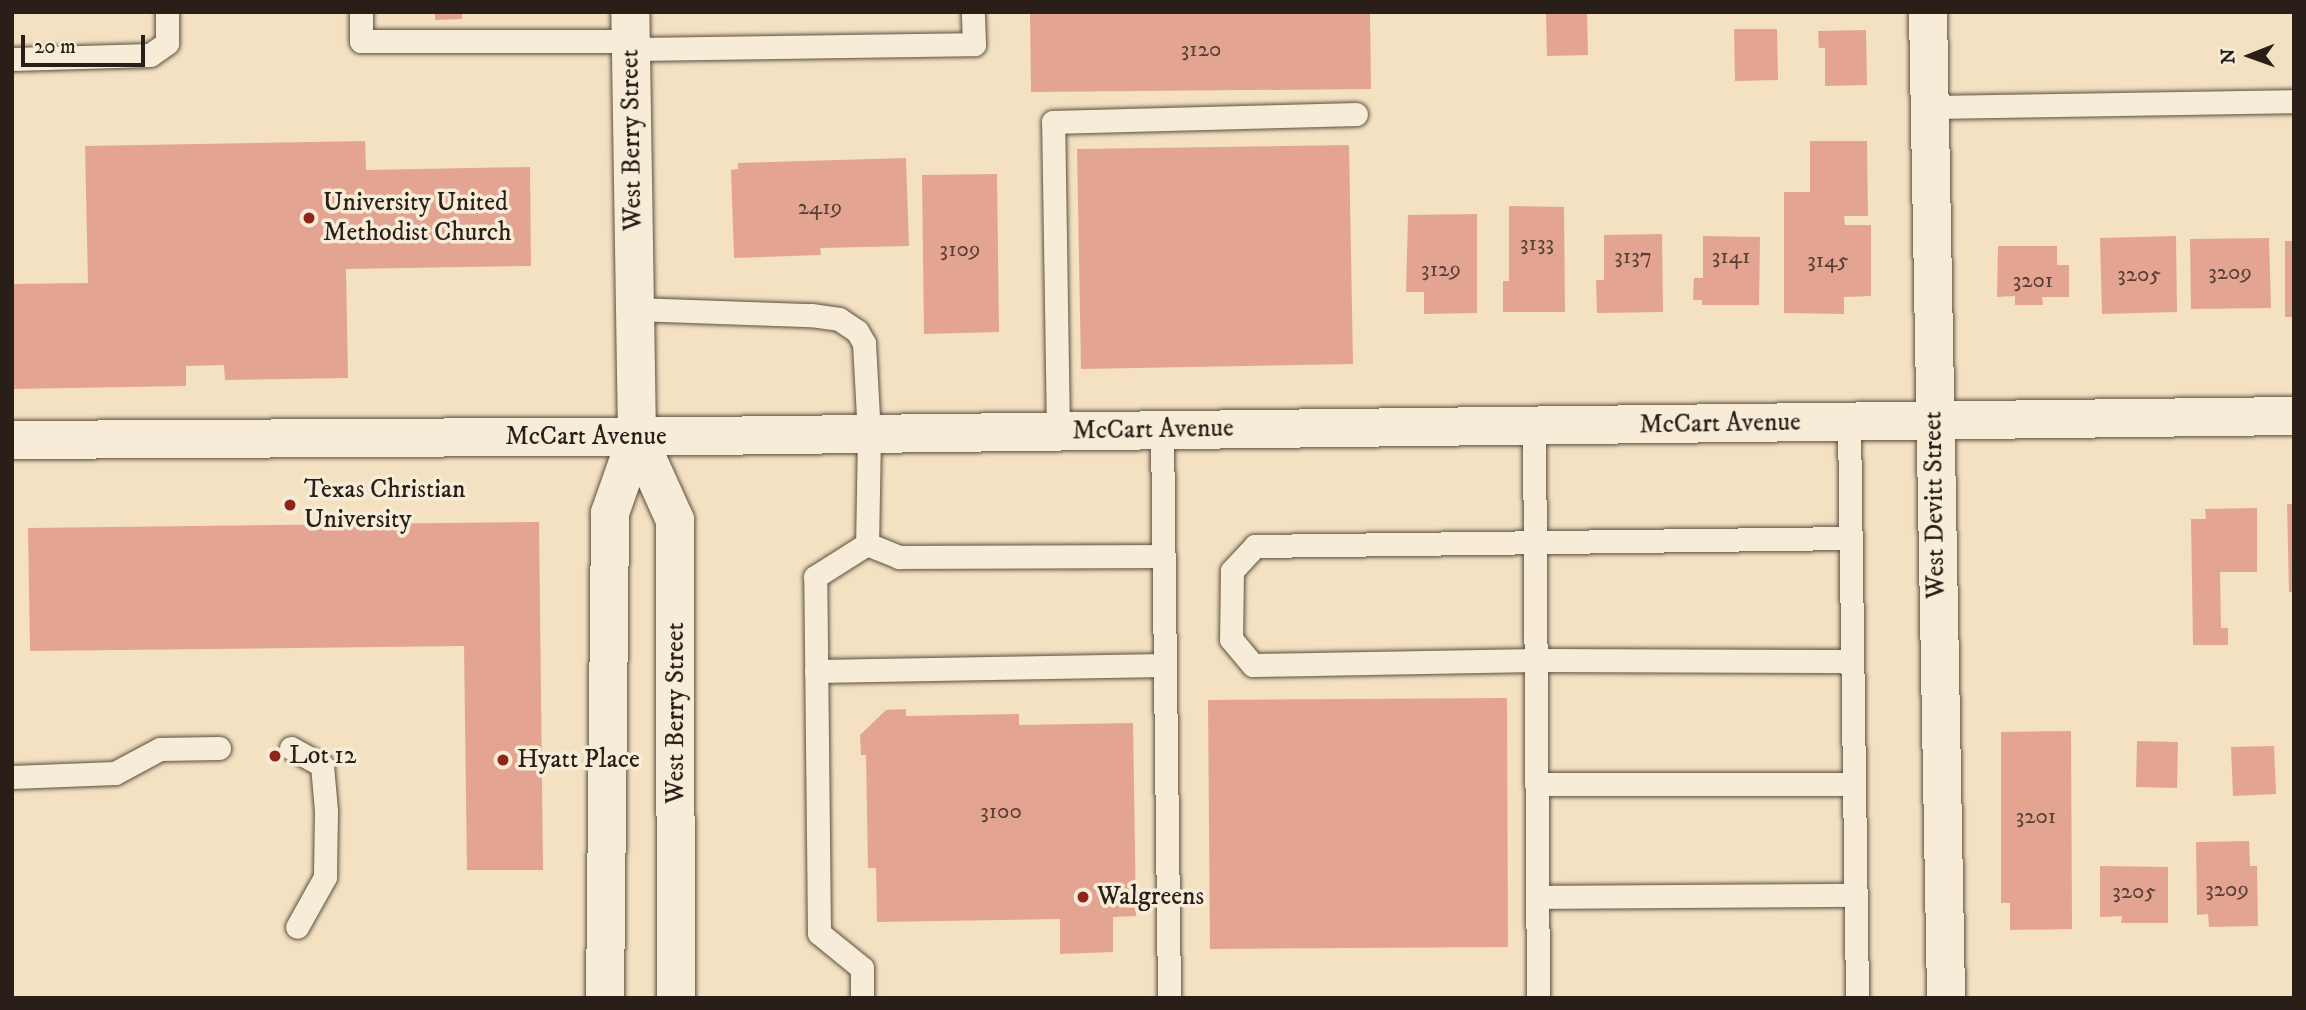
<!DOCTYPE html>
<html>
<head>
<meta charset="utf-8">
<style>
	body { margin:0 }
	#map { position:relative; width:2306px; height:1010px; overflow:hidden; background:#f3e1c1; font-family:"IM FELL DW Pica",serif }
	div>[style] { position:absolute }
	.building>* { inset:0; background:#e3a591 }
	.roads { filter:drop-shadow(0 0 2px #5c5042) drop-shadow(0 0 2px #5c5042) }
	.lane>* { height:23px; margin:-11.5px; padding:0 11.5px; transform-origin:11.5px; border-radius:11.5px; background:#f7ecd7 }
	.street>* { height:38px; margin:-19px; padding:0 19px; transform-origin:19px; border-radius:19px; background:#f7ecd7 }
	.secondary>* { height:38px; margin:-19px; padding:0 19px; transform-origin:19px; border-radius:19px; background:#f7ecd7 }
	.dots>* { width:19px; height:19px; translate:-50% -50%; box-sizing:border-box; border:4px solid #f7ecd7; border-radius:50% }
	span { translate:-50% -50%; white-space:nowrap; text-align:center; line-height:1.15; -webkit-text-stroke:7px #f7ecd7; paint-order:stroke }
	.number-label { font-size:23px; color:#584036 }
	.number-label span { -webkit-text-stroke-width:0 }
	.street-label { font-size:26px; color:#291f18 }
	.poi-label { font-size:26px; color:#291f18 }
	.left { translate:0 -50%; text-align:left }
	.frame { position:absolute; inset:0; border:14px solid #291f18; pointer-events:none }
	.north { position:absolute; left:2215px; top:21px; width:70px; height:70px; -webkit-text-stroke:5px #f7ecd7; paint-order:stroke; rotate:269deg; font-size:19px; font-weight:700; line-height:28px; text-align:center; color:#291f18 }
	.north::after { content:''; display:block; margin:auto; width:24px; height:32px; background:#291f18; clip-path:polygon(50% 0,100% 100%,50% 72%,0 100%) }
	.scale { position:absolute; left:21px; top:35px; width:124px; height:32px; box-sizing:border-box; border:4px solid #291f18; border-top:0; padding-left:9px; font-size:21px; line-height:24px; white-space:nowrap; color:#291f18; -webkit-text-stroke:5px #f7ecd7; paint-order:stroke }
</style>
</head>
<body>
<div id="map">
	<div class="building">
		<div style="clip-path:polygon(435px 12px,462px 12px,462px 19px,435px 20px)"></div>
		<div style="clip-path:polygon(1030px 12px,1370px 12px,1371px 89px,1031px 92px)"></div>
		<div style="clip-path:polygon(1546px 12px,1587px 12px,1588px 55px,1547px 56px)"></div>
		<div style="clip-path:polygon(1734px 29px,1777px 29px,1778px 80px,1735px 81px)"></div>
		<div style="clip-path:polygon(1866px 30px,1867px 85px,1825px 86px,1825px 48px,1819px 48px,1818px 31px)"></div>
		<div style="clip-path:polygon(365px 141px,366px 170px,530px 167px,531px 266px,346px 269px,348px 378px,225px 380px,224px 365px,186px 366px,186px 386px,12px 389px,12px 284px,88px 283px,85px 146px)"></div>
		<div style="clip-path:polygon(1810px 141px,1867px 141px,1868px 216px,1844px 216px,1845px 225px,1871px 225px,1871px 296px,1844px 297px,1844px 314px,1784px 313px,1784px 192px,1810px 192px)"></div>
		<div style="clip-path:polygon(1349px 145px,1353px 364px,1081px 369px,1077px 149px)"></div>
		<div style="clip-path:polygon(906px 158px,909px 246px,820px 248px,821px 255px,734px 258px,731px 170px,738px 169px,738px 163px)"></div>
		<div style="clip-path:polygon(997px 174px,999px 332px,924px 334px,922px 175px)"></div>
		<div style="clip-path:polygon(1509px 206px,1564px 207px,1565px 312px,1503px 312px,1503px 281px,1509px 281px)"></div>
		<div style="clip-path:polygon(1477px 214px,1477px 313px,1424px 314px,1424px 292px,1406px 292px,1408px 215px)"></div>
		<div style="clip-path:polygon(1662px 234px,1663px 312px,1597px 313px,1596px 280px,1604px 280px,1604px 235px)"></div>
		<div style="clip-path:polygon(1703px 236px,1760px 237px,1759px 305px,1702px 305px,1702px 300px,1693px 300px,1694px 278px,1703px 278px)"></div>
		<div style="clip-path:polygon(2176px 236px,2177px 312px,2102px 314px,2100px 238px)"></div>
		<div style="clip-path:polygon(2269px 238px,2271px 308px,2191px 309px,2190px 239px)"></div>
		<div style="clip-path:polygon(2285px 241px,2294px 241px,2294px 317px,2285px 317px)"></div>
		<div style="clip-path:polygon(1998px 246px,2057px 246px,2057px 265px,2069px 265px,2069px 297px,2042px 297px,2043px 305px,2015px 305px,2015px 296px,1997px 297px)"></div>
		<div style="clip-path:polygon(2287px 504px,2294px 504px,2294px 592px,2289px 592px)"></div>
		<div style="clip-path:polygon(2257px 508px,2257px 572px,2220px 572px,2221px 628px,2228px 628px,2228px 645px,2193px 645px,2191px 519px,2206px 519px,2205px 509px)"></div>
		<div style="clip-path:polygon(539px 522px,543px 870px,467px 870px,464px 646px,30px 651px,28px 528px)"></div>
		<div style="clip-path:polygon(1507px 698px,1508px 947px,1210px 949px,1208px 700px)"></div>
		<div style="clip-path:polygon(906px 709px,906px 716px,1019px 714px,1019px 725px,1133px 723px,1136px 916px,1113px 917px,1113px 952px,1060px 954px,1060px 919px,877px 922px,876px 868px,868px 868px,866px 755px,861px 755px,860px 735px,886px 710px)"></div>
		<div style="clip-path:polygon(2071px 731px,2072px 929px,2010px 930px,2010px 903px,2001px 903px,2001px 732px)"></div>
		<div style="clip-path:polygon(2137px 741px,2178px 742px,2177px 788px,2136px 787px)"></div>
		<div style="clip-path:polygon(2274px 746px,2276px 794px,2233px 796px,2231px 747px)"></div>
		<div style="clip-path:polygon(2249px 841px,2250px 866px,2257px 866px,2258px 926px,2209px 927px,2208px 914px,2197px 915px,2196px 842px)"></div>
		<div style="clip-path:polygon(2100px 866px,2168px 867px,2168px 923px,2121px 923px,2122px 916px,2100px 917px)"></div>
	</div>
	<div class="roads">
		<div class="lane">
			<div style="left:361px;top:12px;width:29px;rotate:90deg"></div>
			<div style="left:361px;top:41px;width:270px"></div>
			<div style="left:631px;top:49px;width:343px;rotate:-0.8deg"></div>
			<div style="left:974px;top:44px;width:32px;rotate:-92deg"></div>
			<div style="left:12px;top:59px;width:138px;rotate:-1.7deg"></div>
			<div style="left:150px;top:55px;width:21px;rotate:-35deg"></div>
			<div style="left:167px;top:43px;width:31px;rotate:-90deg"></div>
			<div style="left:1929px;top:107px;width:365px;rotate:-0.9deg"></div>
			<div style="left:635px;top:309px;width:176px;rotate:2deg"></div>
			<div style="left:811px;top:315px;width:28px;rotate:8deg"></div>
			<div style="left:839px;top:319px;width:22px;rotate:34deg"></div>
			<div style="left:857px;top:331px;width:14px;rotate:60deg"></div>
			<div style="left:864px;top:343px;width:91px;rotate:86.9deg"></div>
			<div style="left:869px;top:434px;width:110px;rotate:91deg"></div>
			<div style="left:1849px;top:422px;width:576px;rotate:89.2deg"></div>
			<div style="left:1534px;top:426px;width:572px;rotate:89.6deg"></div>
			<div style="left:1162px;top:430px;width:568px;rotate:89.29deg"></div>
			<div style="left:1058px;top:431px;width:309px;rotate:-90.9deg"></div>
			<div style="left:1053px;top:122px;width:303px;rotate:-1.5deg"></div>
			<div style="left:1850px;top:538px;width:595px;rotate:179.23deg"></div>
			<div style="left:1255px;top:546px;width:34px;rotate:133deg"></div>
			<div style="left:1232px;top:571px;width:68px;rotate:90.8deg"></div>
			<div style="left:1231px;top:639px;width:34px;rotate:50deg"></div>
			<div style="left:1253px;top:665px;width:283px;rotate:-1deg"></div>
			<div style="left:1536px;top:660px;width:316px;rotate:0.2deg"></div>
			<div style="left:867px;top:544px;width:35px;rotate:22deg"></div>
			<div style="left:899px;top:557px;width:264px;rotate:-0.2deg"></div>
			<div style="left:816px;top:671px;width:349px;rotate:-1deg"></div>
			<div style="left:291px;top:748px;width:35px;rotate:29deg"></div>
			<div style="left:322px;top:765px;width:46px;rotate:85deg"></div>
			<div style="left:326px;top:811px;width:66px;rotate:90.9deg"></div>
			<div style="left:325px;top:877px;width:57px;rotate:119.2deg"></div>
			<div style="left:12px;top:777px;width:103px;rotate:-2.2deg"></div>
			<div style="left:115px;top:773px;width:51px;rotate:-28.1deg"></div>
			<div style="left:160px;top:749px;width:59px;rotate:-1deg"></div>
			<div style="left:1536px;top:784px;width:318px"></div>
			<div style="left:1538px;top:897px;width:317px;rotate:-0.4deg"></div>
			<div style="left:862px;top:998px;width:30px;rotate:-90deg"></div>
			<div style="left:862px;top:968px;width:55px;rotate:-140.9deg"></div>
			<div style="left:819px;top:933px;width:356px;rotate:-90.6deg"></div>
			<div style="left:815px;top:577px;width:62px;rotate:-32.4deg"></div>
		</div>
		<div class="street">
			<div style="left:1928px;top:12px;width:986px;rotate:88.95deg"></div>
		</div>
		<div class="secondary">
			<div style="left:637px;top:436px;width:92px;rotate:65.7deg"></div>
			<div style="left:675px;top:520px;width:478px;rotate:89.9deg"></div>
			<div style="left:12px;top:440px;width:691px;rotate:-0.33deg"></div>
			<div style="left:703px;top:436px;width:1591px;rotate:-0.72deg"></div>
			<div style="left:605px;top:998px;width:485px;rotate:-89.4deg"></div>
			<div style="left:610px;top:513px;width:82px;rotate:-70.7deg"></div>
			<div style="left:637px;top:436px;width:424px;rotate:-90.9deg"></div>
		</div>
	</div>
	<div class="dots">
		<div style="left:309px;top:218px;background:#8f2418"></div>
		<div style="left:290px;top:505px;background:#8f2418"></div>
		<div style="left:275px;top:756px;background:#8f2418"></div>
		<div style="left:503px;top:760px;background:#8f2418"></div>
		<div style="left:1083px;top:897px;background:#8f2418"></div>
	</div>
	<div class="number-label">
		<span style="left:1201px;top:50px">3120</span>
		<span style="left:820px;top:208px">2419</span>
		<span style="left:1537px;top:244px">3133</span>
		<span style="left:960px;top:250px">3109</span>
		<span style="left:1633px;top:257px">3137</span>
		<span style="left:1731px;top:257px">3141</span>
		<span style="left:1828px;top:261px">3145</span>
		<span style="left:1441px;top:270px">3129</span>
		<span style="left:2230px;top:273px">3209</span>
		<span style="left:2139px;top:275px">3205</span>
		<span style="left:2033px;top:281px">3201</span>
		<span style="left:1001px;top:812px">3100</span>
		<span style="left:2036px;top:817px">3201</span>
		<span style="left:2227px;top:890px">3209</span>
		<span style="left:2134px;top:892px">3205</span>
	</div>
	<div class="street-label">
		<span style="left:632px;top:140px;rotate:-91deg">West Berry Street</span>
		<span style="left:1720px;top:424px;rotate:-1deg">McCart Avenue</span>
		<span style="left:1153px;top:430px;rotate:-1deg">McCart Avenue</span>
		<span style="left:586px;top:437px">McCart Avenue</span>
		<span style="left:1935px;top:505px;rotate:-91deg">West Devitt Street</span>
		<span style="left:676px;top:713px;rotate:-90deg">West Berry Street</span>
	</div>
	<div class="poi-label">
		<span class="left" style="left:323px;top:218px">University United<br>Methodist Church</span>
		<span class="left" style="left:304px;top:505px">Texas Christian<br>University</span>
		<span class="left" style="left:289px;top:756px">Lot 12</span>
		<span class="left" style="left:517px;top:760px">Hyatt Place</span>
		<span class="left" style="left:1097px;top:897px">Walgreens</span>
	</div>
	<div class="frame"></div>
	<div class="north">N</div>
	<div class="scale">20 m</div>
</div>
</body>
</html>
